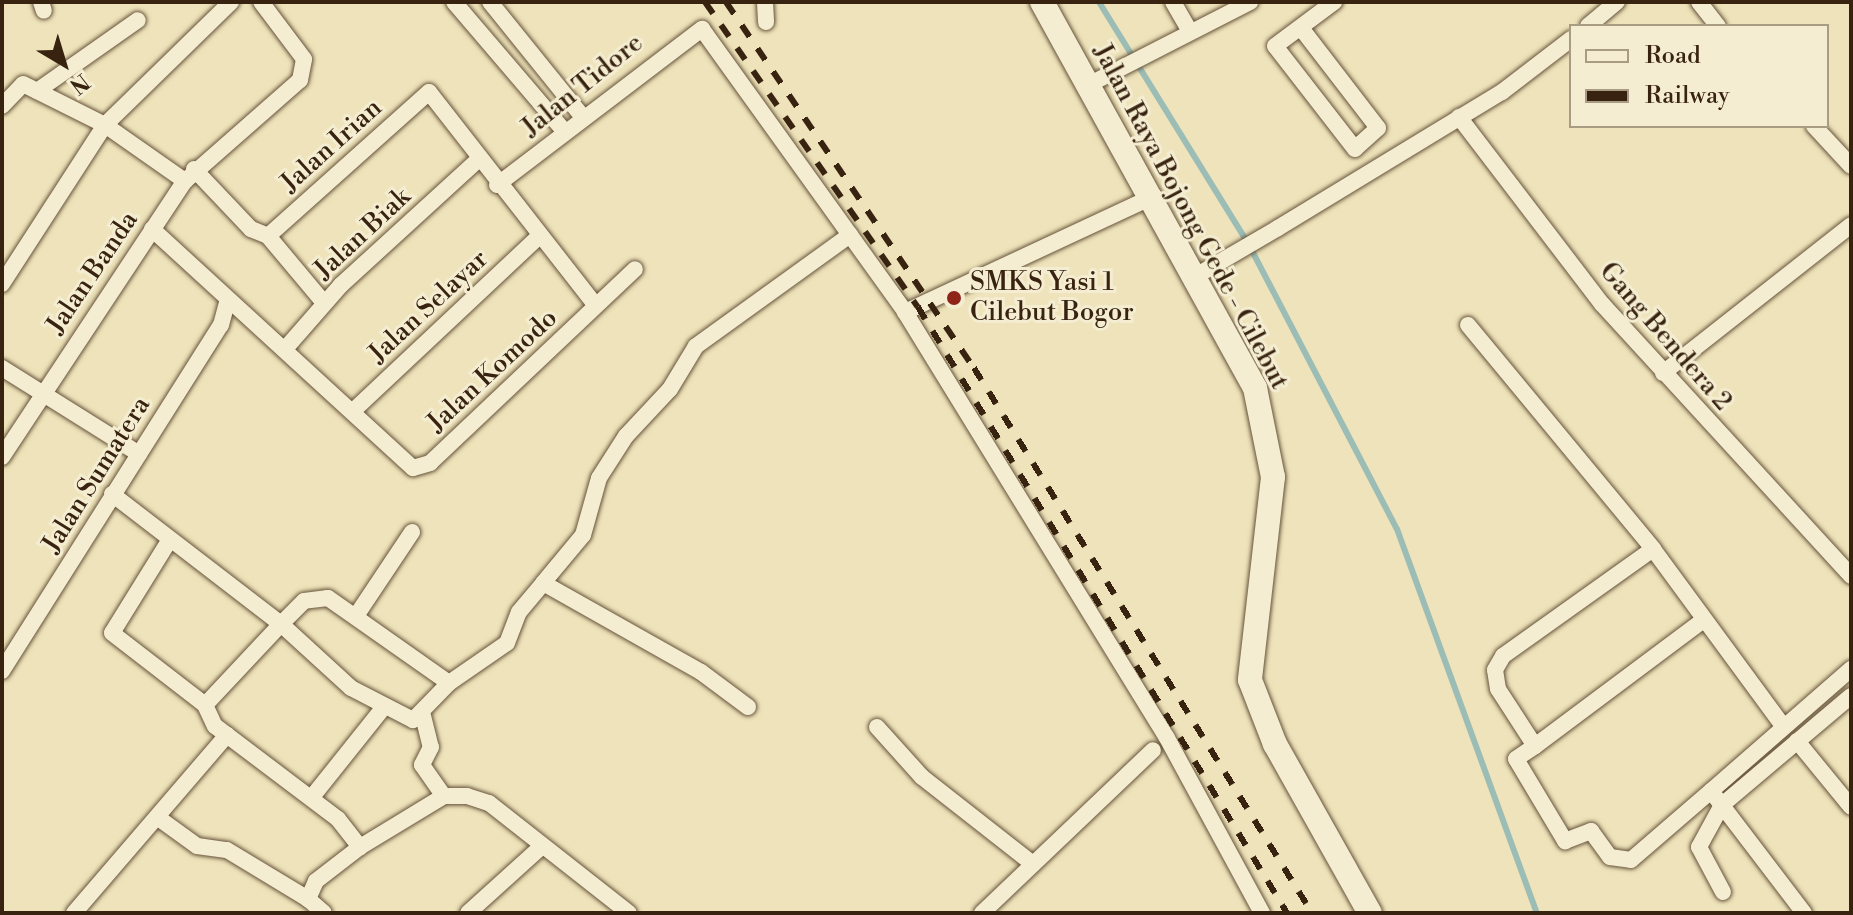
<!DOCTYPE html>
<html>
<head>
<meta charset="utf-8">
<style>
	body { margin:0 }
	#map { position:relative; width:1853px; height:915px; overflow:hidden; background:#eee3ba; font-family:"Libre Bodoni",serif }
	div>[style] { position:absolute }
	.stream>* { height:6px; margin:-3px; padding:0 3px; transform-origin:3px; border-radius:3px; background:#9bbdb6 }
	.roads { filter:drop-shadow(0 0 2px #66533a) drop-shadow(0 0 2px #66533a) }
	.minor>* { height:16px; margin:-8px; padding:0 8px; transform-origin:8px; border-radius:8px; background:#f4edd2 }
	.secondary>* { height:24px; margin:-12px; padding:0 12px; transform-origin:12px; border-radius:12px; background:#f4edd2 }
	.rail>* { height:6px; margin-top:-3px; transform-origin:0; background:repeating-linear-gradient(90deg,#382310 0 14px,transparent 0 28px) }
	.dots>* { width:22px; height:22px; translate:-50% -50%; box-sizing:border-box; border:4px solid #f4edd2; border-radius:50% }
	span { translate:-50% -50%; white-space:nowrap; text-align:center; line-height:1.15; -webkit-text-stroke:6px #f4edd2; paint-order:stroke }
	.street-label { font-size:26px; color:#382310 }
	.poi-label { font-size:26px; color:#382310 }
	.left { translate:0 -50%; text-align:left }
	.frame { position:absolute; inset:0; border:4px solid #382310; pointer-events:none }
	.legend { position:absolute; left:1569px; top:24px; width:260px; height:104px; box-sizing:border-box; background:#f4edd2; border:2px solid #a99c84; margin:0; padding:10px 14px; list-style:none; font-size:24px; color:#382310 }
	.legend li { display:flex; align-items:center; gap:16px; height:40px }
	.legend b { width:40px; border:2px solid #a99c84 }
	.north { position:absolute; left:24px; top:24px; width:80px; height:80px; -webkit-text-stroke:6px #f4edd2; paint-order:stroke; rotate:142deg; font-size:22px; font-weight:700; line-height:32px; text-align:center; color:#382310 }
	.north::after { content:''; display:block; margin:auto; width:28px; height:36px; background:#382310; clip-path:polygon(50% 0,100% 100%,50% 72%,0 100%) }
</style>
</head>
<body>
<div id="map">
	<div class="stream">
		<div style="left:1099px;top:2px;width:286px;rotate:58.3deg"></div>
		<div style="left:1249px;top:245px;width:320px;rotate:62.5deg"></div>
		<div style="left:1397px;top:529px;width:409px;rotate:70deg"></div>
	</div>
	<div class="roads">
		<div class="minor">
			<div style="left:41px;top:2px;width:9px;rotate:72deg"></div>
			<div style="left:454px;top:2px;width:170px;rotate:49.5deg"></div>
			<div style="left:490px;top:2px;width:146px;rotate:51.1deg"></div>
			<div style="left:765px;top:2px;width:20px;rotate:87deg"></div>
			<div style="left:1173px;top:2px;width:34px;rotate:60deg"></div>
			<div style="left:1699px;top:2px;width:31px;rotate:52deg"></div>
			<div style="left:1588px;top:26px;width:38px;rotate:-40deg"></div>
			<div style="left:1301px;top:28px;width:126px;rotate:52.4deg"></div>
			<div style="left:1378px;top:128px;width:31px;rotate:138deg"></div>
			<div style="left:1355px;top:149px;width:130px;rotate:-127.8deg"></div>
			<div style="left:1275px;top:46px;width:74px;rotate:-36.7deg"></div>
			<div style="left:1090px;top:84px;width:180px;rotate:-27.1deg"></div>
			<div style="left:37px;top:91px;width:123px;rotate:-35.1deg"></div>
			<div style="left:2px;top:106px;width:30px;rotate:-46deg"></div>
			<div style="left:23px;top:84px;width:92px;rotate:26.6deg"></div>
			<div style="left:105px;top:125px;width:98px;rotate:35deg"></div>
			<div style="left:1459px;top:117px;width:235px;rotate:52.6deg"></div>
			<div style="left:1602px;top:304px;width:369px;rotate:47.5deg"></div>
			<div style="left:1814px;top:126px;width:54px;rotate:47.2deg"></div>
			<div style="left:194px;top:169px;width:83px;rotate:46.5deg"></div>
			<div style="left:251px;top:229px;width:18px;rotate:22deg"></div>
			<div style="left:268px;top:236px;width:87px;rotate:50.1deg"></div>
			<div style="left:497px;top:185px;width:258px;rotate:-37.3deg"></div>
			<div style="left:702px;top:29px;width:348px;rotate:54.3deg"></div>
			<div style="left:1154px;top:196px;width:275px;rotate:155deg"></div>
			<div style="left:905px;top:312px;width:500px;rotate:58.41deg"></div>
			<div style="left:1167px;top:738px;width:199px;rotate:61.5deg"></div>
			<div style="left:152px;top:229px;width:354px;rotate:42.5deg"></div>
			<div style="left:413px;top:468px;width:18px;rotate:-16deg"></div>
			<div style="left:430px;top:463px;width:282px;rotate:-43.4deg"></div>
			<div style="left:268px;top:236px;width:216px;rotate:-41.8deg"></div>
			<div style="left:429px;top:92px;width:271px;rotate:52deg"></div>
			<div style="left:1192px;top:269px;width:10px;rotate:24deg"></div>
			<div style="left:1201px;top:273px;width:89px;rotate:-30.3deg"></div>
			<div style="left:1278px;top:228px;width:262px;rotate:-31.3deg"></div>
			<div style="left:1502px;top:92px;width:87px;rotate:-37.5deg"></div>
			<div style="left:2px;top:284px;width:189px;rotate:-57.1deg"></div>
			<div style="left:105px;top:125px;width:176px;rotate:-44.3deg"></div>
			<div style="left:1468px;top:325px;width:291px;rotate:50.4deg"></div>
			<div style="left:1653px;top:549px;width:220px;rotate:53.7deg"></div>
			<div style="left:285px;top:349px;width:85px;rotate:-48.8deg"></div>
			<div style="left:341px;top:285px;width:187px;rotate:-42.4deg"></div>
			<div style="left:2px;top:368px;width:162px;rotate:32.1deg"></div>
			<div style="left:1663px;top:373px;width:239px;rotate:-38.2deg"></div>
			<div style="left:353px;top:411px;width:254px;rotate:-43.2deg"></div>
			<div style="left:2px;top:457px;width:331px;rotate:-56.5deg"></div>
			<div style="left:185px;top:181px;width:153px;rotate:-41.3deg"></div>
			<div style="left:300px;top:80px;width:21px;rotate:-79deg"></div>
			<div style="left:304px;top:59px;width:71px;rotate:-127deg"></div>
			<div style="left:112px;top:494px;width:213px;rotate:37.6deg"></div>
			<div style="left:281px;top:624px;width:111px;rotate:133.2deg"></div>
			<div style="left:205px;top:705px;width:23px;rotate:65deg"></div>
			<div style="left:215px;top:726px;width:154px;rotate:37.1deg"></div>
			<div style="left:338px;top:819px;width:36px;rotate:52deg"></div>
			<div style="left:360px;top:847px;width:56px;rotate:142.3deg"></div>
			<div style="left:316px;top:881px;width:20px;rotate:114deg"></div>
			<div style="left:308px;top:899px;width:21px;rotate:41deg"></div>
			<div style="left:169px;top:541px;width:108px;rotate:121.8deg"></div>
			<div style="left:112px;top:633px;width:118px;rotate:37.7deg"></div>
			<div style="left:1653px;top:549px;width:184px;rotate:144.5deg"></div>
			<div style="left:1503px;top:656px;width:16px;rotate:120deg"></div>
			<div style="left:1495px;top:670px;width:19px;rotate:81deg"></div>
			<div style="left:1498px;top:689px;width:68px;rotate:57deg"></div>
			<div style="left:1535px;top:746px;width:23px;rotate:146deg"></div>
			<div style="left:1516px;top:759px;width:96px;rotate:59.1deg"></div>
			<div style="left:1565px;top:841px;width:28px;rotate:-21deg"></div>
			<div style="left:1591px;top:831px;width:32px;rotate:54deg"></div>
			<div style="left:1610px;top:857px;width:21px;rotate:8deg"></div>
			<div style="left:1631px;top:860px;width:106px;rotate:-40.8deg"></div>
			<div style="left:356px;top:616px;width:101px;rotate:-56.3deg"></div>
			<div style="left:2px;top:671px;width:409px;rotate:-57.7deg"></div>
			<div style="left:221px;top:325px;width:24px;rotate:-75deg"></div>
			<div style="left:449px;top:683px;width:148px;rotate:-144.9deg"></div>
			<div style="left:328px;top:598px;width:24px;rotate:173deg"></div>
			<div style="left:304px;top:601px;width:33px;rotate:135deg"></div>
			<div style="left:281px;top:624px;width:95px;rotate:42.4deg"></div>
			<div style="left:351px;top:688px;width:70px;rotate:27.3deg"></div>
			<div style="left:413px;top:720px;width:52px;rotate:-45.8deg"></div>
			<div style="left:449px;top:683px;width:70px;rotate:-34.6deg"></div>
			<div style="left:507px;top:643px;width:33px;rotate:-69deg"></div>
			<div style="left:519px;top:612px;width:38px;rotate:-50deg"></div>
			<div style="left:748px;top:707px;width:59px;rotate:-143.3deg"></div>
			<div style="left:701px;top:672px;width:181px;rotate:-150.6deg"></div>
			<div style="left:543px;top:583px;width:62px;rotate:-50.2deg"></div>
			<div style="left:583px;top:535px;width:59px;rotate:-74.3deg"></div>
			<div style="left:599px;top:478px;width:50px;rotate:-57.3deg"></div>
			<div style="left:626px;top:436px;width:64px;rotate:-46.9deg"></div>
			<div style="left:670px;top:389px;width:50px;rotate:-58.8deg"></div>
			<div style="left:696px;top:346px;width:190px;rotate:-35.8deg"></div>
			<div style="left:423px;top:716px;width:32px;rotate:76deg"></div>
			<div style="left:431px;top:747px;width:20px;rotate:117deg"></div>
			<div style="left:422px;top:765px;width:38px;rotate:55deg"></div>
			<div style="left:877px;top:727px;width:67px;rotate:48deg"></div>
			<div style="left:922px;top:777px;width:141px;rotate:38.1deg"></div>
			<div style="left:1797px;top:741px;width:85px;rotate:50.7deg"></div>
			<div style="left:1535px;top:746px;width:209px;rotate:-36.8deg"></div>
			<div style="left:312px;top:797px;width:114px;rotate:-51.4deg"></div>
			<div style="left:157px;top:817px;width:49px;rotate:35.9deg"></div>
			<div style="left:197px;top:846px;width:30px;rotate:8deg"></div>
			<div style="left:227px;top:850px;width:95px;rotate:31.2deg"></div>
			<div style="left:360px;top:847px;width:98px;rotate:-31.3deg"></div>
			<div style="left:444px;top:796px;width:23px"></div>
			<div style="left:467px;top:796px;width:23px;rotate:18deg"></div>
			<div style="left:489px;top:803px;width:178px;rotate:38.2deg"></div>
			<div style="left:1723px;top:892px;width:51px;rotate:-118.1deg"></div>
			<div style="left:1699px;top:847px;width:48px;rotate:-61.3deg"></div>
			<div style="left:1722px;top:805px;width:169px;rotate:-40.2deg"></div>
			<div style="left:74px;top:913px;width:235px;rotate:-49.3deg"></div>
			<div style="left:468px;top:913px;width:98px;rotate:-42.1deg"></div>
			<div style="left:982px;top:913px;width:236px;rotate:-43.6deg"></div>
			<div style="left:1804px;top:913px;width:153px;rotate:-127.3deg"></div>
			<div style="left:1711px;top:791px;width:186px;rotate:-41.1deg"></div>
		</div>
		<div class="secondary">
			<div style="left:1042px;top:2px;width:441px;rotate:61.1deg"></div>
			<div style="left:1255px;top:388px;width:91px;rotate:78.6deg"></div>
			<div style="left:1273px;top:477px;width:204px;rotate:96.5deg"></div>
			<div style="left:1250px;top:680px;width:69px;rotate:68.7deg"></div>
			<div style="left:1275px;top:744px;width:194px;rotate:60.7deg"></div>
		</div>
	</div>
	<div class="rail">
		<div style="left:705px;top:2px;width:372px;rotate:55.1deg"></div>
		<div style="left:918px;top:307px;width:710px;rotate:58.66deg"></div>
		<div style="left:726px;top:2px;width:442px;rotate:55.9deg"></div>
		<div style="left:974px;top:368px;width:641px;rotate:58.19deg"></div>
	</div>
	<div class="dots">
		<div style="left:954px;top:298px;background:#8f2418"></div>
	</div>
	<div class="street-label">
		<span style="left:583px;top:86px;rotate:-39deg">Jalan Tidore</span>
		<span style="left:332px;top:146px;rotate:-42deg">Jalan Irian</span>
		<span style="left:1190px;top:217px;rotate:62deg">Jalan Raya Bojong Gede - Cilebut</span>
		<span style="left:363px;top:234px;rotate:-43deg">Jalan Biak</span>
		<span style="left:93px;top:273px;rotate:-56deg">Jalan Banda</span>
		<span style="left:429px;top:307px;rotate:-43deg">Jalan Selayar</span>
		<span style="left:1665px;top:337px;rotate:49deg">Gang Bendera 2</span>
		<span style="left:493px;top:371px;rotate:-43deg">Jalan Komodo</span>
		<span style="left:97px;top:475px;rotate:-58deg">Jalan Sumatera</span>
	</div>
	<div class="poi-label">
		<span class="left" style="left:970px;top:298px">SMKS Yasi 1<br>Cilebut Bogor</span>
	</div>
	<div class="frame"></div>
	<ul class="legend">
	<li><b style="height:10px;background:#f4edd2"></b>Road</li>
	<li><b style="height:10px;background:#382310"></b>Railway</li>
	</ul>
	<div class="north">N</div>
</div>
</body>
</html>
